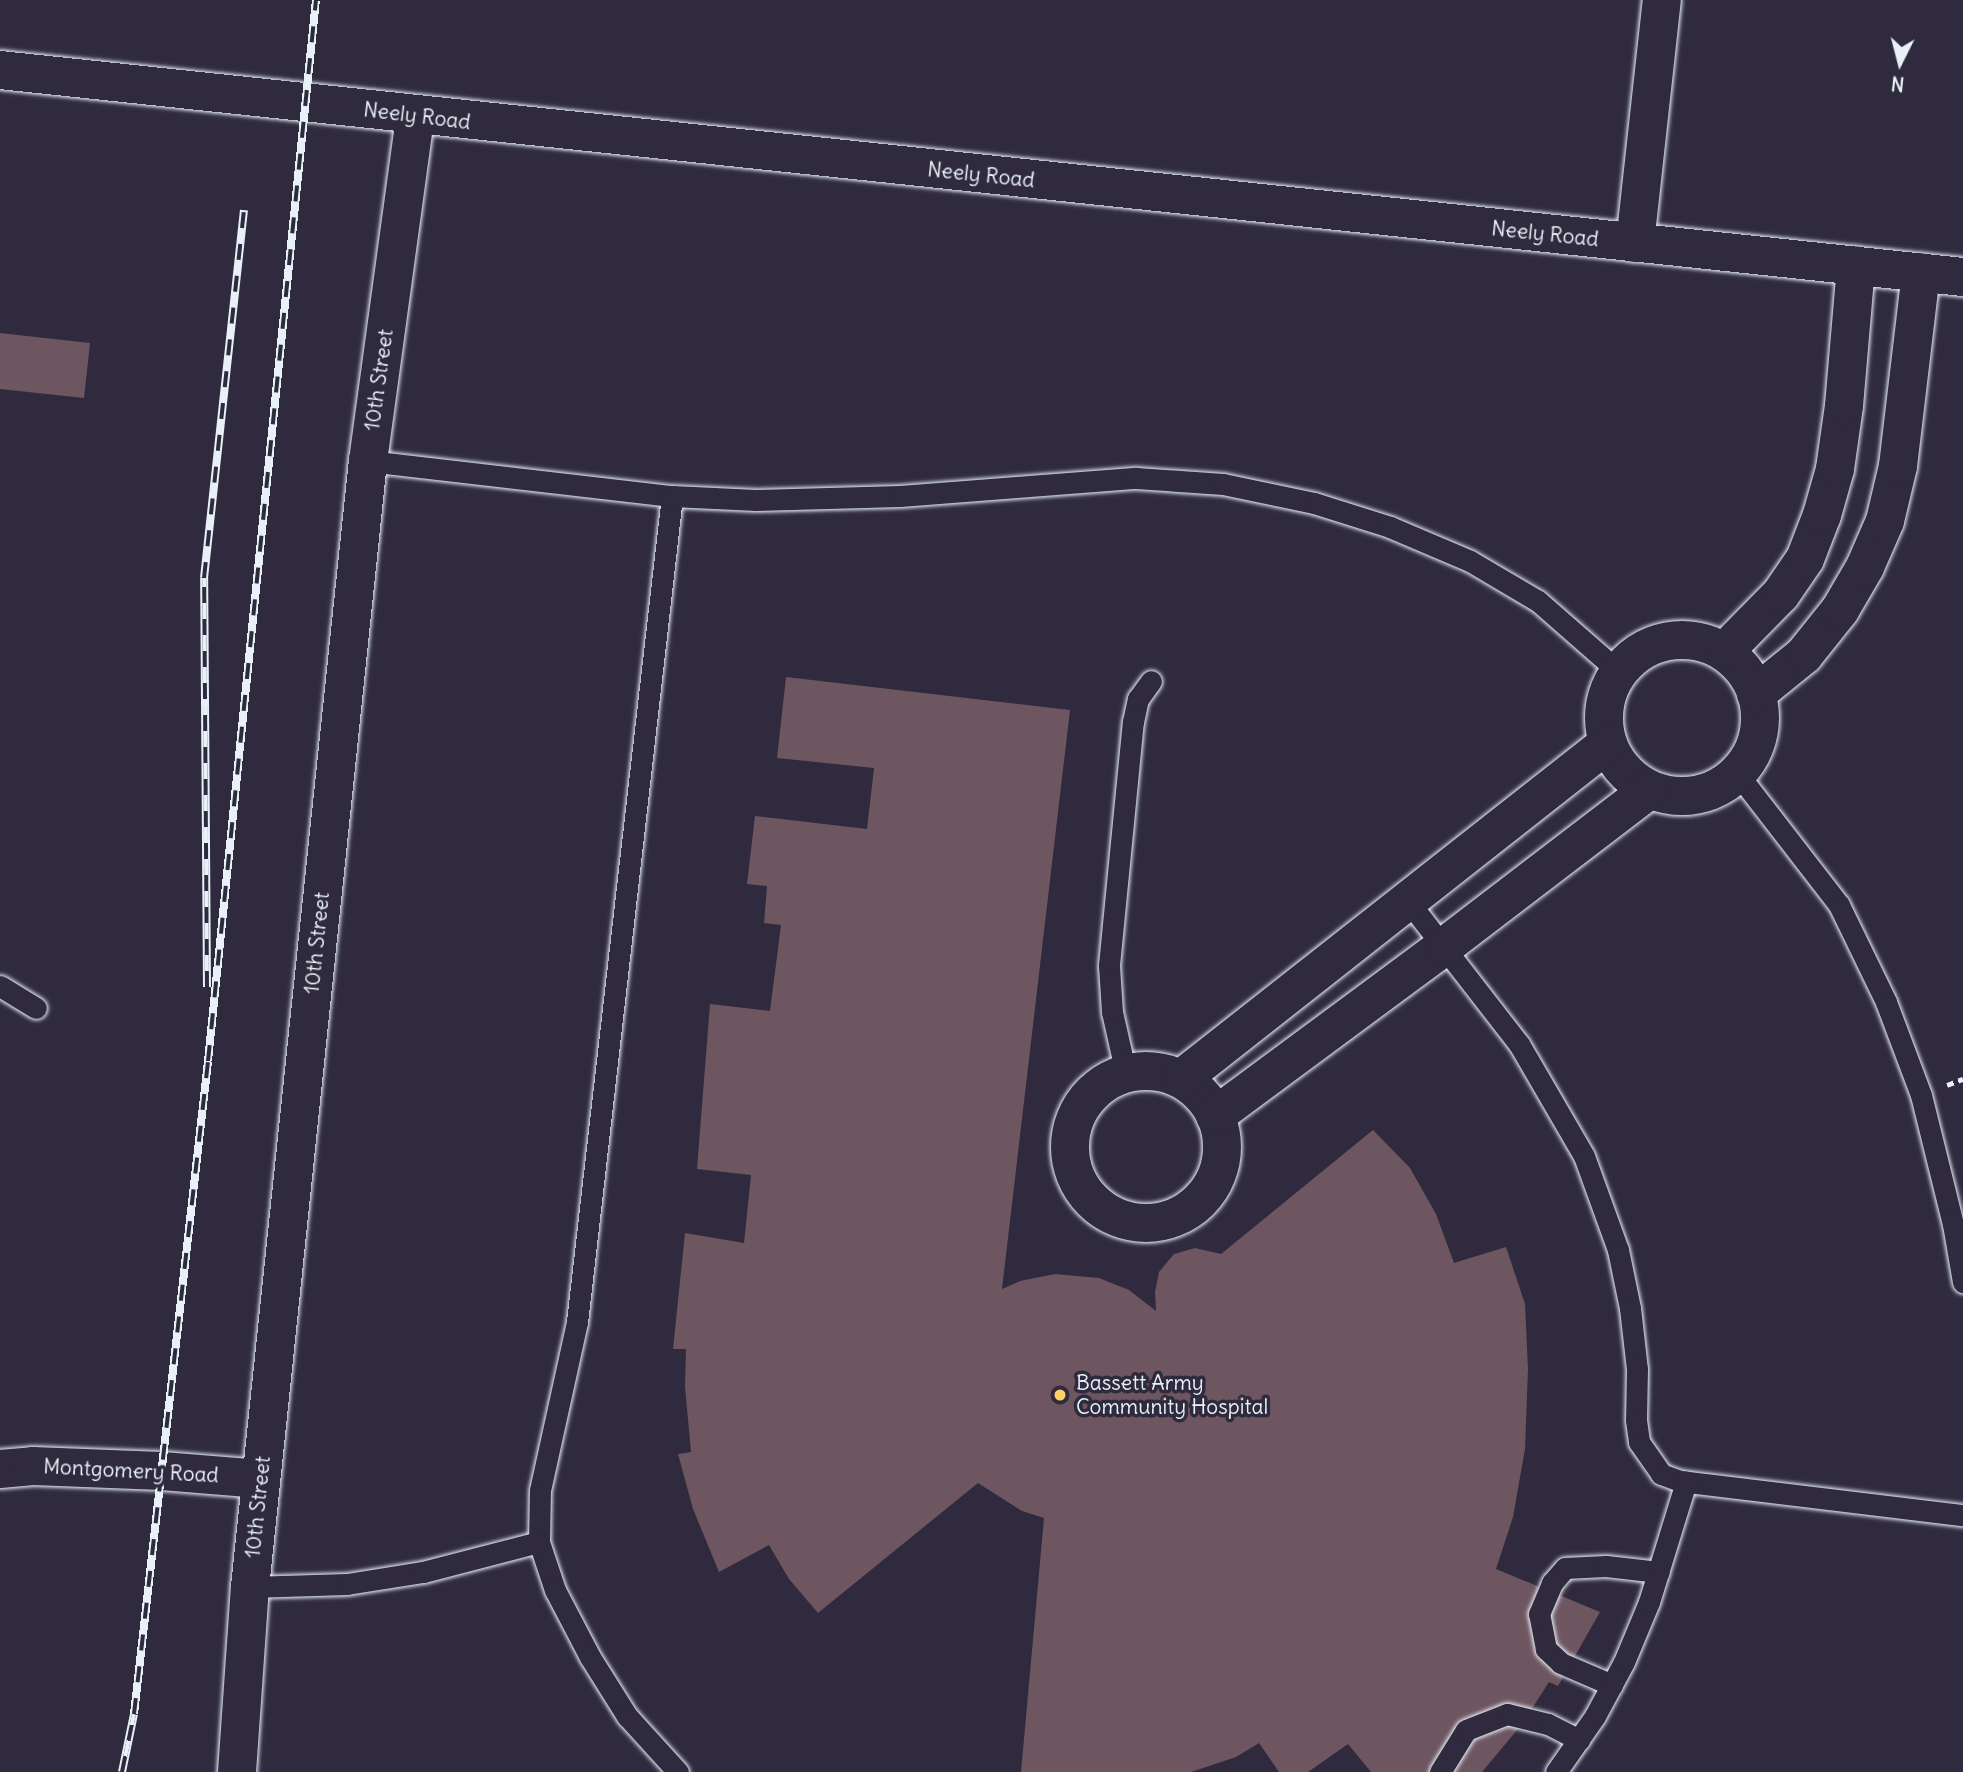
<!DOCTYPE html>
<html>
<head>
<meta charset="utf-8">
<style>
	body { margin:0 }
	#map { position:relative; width:1963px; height:1772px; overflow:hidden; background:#2f2a3d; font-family:Delius,sans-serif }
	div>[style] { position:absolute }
	.building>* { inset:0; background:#6e5660 }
	.path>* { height:4.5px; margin-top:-2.25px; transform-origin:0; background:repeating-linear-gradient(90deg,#e8f1f8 0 7px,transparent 0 12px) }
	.roads { filter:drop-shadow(0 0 2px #e8f1f8) drop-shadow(0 0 2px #e8f1f8) }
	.service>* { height:21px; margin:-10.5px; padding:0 10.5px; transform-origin:10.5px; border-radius:10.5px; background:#2f2a3d }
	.minor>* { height:38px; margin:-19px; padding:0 19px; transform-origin:19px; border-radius:19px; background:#2f2a3d }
	.minor>.ring { margin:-19px; padding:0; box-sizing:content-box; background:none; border:38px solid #2f2a3d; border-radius:50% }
	.tertiary>* { height:38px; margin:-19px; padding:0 19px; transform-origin:19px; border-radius:19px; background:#2f2a3d }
	.rail>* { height:8px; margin-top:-4px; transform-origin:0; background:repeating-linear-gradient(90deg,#2f2a3d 0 16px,#e8f1f8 0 32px); box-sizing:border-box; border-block:2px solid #e8f1f8 }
	.dots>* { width:19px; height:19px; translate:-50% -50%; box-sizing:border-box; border:4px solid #2f2a3d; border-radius:50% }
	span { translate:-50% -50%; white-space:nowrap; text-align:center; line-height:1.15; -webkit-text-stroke:7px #2f2a3d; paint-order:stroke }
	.street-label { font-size:21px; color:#e8f1f8 }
	.poi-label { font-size:21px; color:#e8f1f8 }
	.left { translate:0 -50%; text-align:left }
	.north { position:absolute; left:1865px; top:28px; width:70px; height:70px; -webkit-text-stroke:5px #2f2a3d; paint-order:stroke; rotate:186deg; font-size:19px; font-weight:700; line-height:28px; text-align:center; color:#e8f1f8 }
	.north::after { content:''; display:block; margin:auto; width:24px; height:32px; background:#e8f1f8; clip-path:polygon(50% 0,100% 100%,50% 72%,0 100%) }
</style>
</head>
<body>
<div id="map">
	<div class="building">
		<div style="clip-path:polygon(0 333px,90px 343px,84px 398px,0 389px)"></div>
		<div style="clip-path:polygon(786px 677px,1070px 710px,1002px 1289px,1020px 1281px,1055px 1274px,1099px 1278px,1129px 1290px,1156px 1311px,1155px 1292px,1159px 1272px,1174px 1254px,1195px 1248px,1221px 1254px,1373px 1130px,1410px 1168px,1436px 1214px,1454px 1263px,1506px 1247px,1525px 1304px,1528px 1369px,1525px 1449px,1513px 1517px,1496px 1569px,1600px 1612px,1558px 1686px,1549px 1682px,1522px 1724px,1482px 1772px,1371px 1772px,1348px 1744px,1308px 1772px,1279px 1772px,1259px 1743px,1236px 1757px,1191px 1772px,1021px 1772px,1044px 1518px,1022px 1511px,978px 1483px,818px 1613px,789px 1579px,769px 1545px,719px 1572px,693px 1509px,678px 1454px,691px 1452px,685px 1387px,686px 1349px,673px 1349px,685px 1233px,744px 1243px,751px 1175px,697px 1169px,710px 1004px,770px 1011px,781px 925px,764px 923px,767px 886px,747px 884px,755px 816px,867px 829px,874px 768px,777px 758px)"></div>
	</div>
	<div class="path">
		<div style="left:1947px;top:1085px;width:17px;rotate:-21deg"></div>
	</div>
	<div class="roads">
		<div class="service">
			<div style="left:368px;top:461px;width:306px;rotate:6.6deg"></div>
			<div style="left:672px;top:496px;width:831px;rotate:96.56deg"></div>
			<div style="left:577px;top:1322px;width:172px;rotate:102.4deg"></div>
			<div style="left:540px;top:1490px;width:52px;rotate:91.1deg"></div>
			<div style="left:539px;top:1542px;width:51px;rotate:71.6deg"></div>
			<div style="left:555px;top:1590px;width:76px;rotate:62.4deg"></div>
			<div style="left:590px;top:1657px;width:70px;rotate:57.9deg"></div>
			<div style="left:627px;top:1716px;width:76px;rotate:47.7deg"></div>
			<div style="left:672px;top:496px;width:84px;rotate:2.7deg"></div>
			<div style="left:756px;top:500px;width:144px;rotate:-1.6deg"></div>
			<div style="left:900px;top:496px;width:237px;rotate:-4.4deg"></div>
			<div style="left:1136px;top:478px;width:87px;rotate:3.9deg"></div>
			<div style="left:1223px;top:484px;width:93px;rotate:11.8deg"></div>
			<div style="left:1314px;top:503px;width:80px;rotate:17.5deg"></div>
			<div style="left:1390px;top:527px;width:87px;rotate:23deg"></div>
			<div style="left:1470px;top:561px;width:79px;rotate:30.5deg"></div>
			<div style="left:1538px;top:601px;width:106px;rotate:41.2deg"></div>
			<div style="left:1737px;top:773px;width:167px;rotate:52.3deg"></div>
			<div style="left:1839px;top:905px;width:108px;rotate:64.1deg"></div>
			<div style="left:1886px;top:1002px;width:99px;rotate:69.4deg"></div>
			<div style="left:1921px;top:1095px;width:133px;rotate:76.1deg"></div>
			<div style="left:1953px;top:1224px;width:59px;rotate:80.2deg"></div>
			<div style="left:1408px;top:901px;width:181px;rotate:52.2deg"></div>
			<div style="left:1519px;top:1044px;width:129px;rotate:59.9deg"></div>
			<div style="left:1584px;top:1156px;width:100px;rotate:70.1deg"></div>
			<div style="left:1618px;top:1250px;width:59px;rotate:78.3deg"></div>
			<div style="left:1630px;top:1308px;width:61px;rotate:83.5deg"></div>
			<div style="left:1637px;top:1369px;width:51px;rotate:91.1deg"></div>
			<div style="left:1636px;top:1420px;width:22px;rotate:82deg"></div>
			<div style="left:1639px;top:1442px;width:39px;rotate:55deg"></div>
			<div style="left:1661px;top:1474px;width:20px;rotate:20deg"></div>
			<div style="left:1680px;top:1481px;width:285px;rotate:6.9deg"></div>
			<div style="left:0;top:986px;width:42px;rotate:31.4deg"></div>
			<div style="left:1126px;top:1074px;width:64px;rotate:-102.7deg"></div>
			<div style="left:1112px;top:1012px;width:47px;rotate:-93.7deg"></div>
			<div style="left:1109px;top:965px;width:244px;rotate:-84.4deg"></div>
			<div style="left:1133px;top:722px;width:24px;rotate:-78deg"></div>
			<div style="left:1138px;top:699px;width:22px;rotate:-54deg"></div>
			<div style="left:250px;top:1587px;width:97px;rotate:-1.8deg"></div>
			<div style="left:347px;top:1584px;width:77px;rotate:-9deg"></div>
			<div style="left:423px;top:1572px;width:120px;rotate:-14.5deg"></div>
			<div style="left:1612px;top:1685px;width:56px;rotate:-156.7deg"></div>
			<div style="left:1561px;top:1663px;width:21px;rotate:-137deg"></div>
			<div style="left:1546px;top:1649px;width:36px;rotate:-101deg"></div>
			<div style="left:1539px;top:1614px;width:34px;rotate:-67deg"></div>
			<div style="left:1552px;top:1583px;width:20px;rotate:-49deg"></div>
			<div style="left:1565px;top:1568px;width:41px;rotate:-2.8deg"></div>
			<div style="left:1606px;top:1566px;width:53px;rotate:6.5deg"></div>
			<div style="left:1440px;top:1772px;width:49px;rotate:-58.2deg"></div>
			<div style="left:1466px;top:1730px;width:44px;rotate:-21.3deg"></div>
			<div style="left:1507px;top:1714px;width:42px;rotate:13.7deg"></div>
			<div style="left:1548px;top:1724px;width:35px;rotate:27deg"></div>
			<div style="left:1556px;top:1772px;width:68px;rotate:-55.1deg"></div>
			<div style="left:1595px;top:1716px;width:61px;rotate:-61.8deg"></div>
			<div style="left:1624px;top:1662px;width:65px;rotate:-67.4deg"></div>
			<div style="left:1649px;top:1602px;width:126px;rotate:-72.9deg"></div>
		</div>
		<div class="minor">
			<div style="left:1635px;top:243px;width:244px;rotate:-83.7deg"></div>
			<div class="ring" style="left:1604px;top:640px;width:118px;height:118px"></div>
			<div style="left:1724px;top:652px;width:81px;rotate:-45.5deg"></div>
			<div style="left:1781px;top:594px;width:42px;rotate:-55.6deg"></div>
			<div style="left:1805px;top:559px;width:47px;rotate:-68.9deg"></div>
			<div style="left:1822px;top:515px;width:48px;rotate:-74.2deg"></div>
			<div style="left:1835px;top:469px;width:64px;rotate:-81.9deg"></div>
			<div style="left:1844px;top:406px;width:141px;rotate:-85.1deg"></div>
			<div style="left:1756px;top:694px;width:62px;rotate:-39.1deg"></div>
			<div style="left:1804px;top:655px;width:58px;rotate:-51.3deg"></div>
			<div style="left:1840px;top:610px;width:50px;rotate:-59.8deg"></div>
			<div style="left:1865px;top:567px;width:50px;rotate:-66.5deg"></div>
			<div style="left:1885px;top:521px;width:57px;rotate:-76.7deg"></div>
			<div style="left:1898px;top:466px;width:195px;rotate:-83.2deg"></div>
			<div class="ring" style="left:1070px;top:1071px;width:114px;height:114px"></div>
			<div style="left:1181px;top:1079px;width:542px;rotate:-38.18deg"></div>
			<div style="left:1215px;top:1116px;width:286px;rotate:-36.5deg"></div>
			<div style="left:1445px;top:946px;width:257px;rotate:-37.4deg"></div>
		</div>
		<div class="tertiary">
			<div style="left:0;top:70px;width:1974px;rotate:6.02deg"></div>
			<div style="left:0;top:1469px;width:33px;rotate:-5deg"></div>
			<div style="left:33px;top:1466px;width:129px;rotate:2.2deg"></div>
			<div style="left:162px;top:1471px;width:99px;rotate:4.6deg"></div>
			<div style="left:237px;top:1772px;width:185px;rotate:-86deg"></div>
			<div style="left:250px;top:1587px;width:1132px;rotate:-84.02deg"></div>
			<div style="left:368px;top:461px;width:348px;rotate:-82.2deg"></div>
		</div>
	</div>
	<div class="rail">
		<div style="left:207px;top:987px;width:409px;rotate:-90.4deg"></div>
		<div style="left:204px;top:578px;width:370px;rotate:-83.8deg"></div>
		<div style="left:122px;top:1772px;width:59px;rotate:-78.3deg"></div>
		<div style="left:134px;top:1714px;width:657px;rotate:-83.53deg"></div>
		<div style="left:208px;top:1061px;width:1066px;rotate:-84.19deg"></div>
	</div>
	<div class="dots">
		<div style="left:1060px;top:1395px;background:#ffd166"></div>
	</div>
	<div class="street-label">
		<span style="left:417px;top:116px;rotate:7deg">Neely Road</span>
		<span style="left:981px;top:175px;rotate:6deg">Neely Road</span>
		<span style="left:1545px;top:234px;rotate:6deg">Neely Road</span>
		<span style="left:379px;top:380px;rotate:-82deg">10th Street</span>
		<span style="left:317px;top:943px;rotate:-84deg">10th Street</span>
		<span style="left:131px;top:1471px;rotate:3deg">Montgomery Road</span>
		<span style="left:258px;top:1507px;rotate:-84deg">10th Street</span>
	</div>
	<div class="poi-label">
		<span class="left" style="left:1076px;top:1395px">Bassett Army<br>Community Hospital</span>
	</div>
	<div class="north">N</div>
</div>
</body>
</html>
